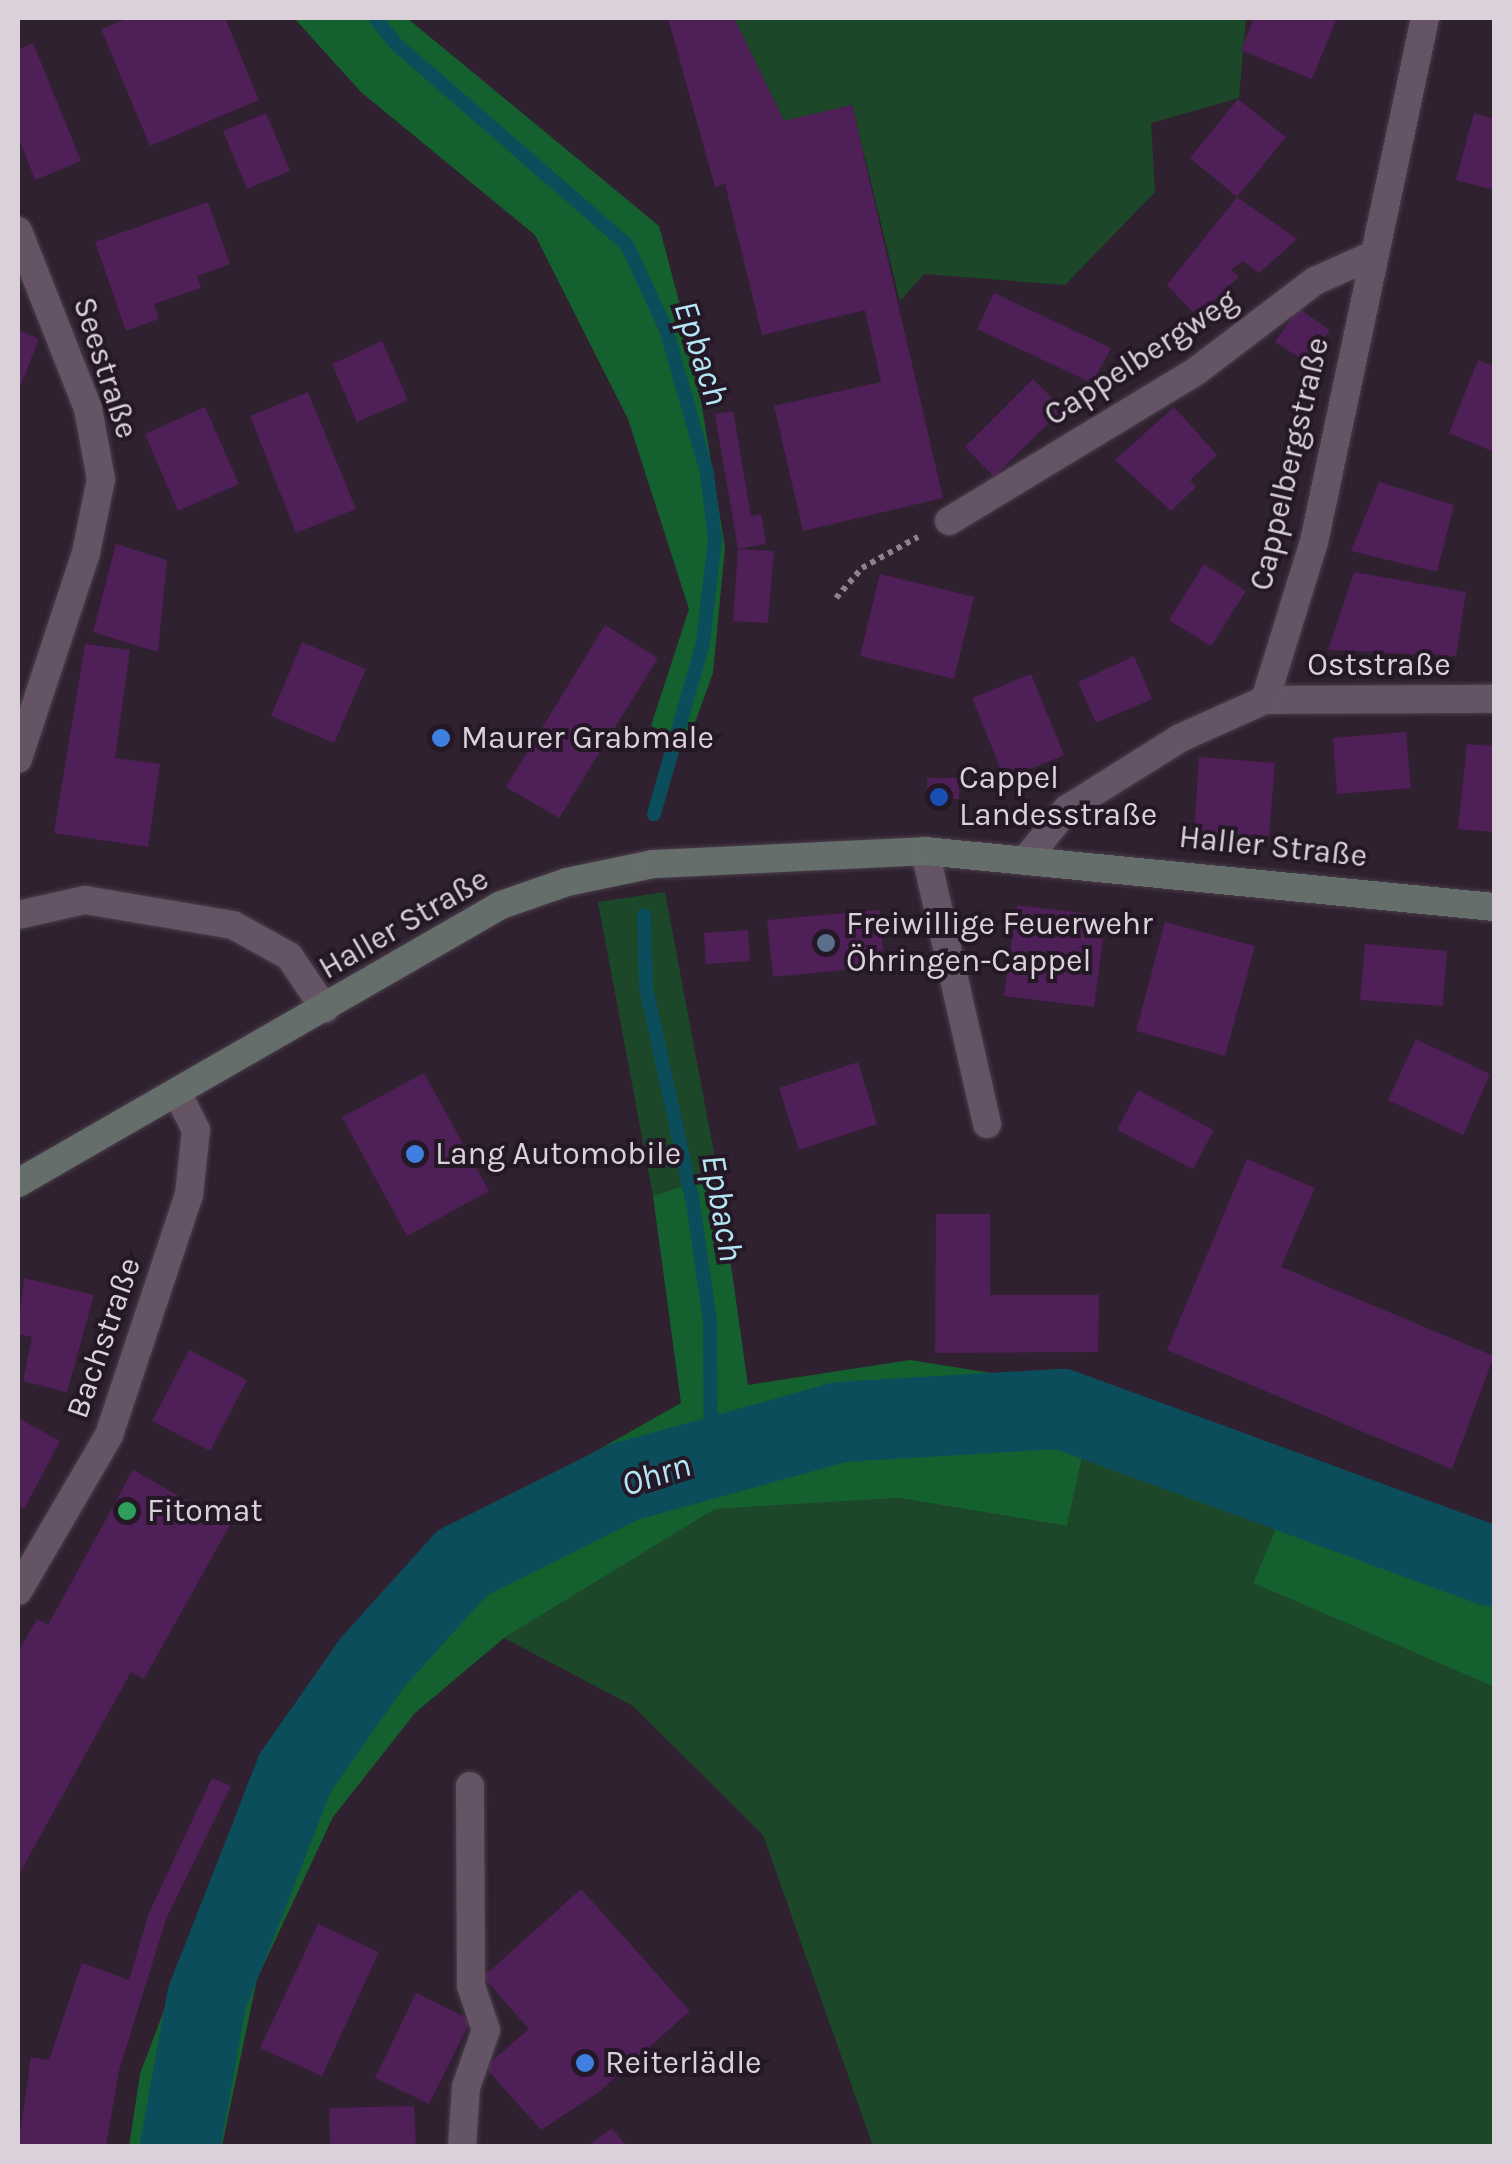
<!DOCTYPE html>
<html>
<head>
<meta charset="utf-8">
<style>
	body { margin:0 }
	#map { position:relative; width:1512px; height:2164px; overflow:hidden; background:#2f2130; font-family:Karla,sans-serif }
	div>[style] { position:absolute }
	.green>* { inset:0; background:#1c4728 }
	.forest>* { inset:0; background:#14602f }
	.stream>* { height:14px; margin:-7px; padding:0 7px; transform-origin:7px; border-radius:7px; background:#0c4d5b }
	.river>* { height:80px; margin:-40px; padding:0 40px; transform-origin:40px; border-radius:40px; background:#0c4d5b }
	.building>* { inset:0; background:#4f1f57 }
	.path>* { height:6px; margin-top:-3px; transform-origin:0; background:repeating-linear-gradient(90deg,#8d828e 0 5px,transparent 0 10px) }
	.roads { filter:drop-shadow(0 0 2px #4a3e4a) drop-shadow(0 0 2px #4a3e4a) }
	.minor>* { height:28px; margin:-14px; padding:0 14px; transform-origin:14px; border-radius:14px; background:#645465 }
	.tertiary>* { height:28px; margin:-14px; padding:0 14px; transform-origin:14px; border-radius:14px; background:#645465 }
	.secondary>* { height:28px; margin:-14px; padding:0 14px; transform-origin:14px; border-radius:14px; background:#666e6b }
	.dots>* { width:28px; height:28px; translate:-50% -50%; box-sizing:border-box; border:5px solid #251826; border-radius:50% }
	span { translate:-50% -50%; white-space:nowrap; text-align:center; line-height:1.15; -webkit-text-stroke:8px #251826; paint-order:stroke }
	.street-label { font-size:32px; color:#dbd1db }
	.poi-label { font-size:32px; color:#dbd1db }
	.left { translate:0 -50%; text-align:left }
	.water-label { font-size:35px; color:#b4e6f4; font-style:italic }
	.frame { position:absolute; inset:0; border:20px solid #dbd1db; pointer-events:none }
</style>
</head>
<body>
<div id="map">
	<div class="green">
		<div style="clip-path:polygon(734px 18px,1246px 18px,1239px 98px,1151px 123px,1155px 192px,1065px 285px,924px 274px,900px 301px,852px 105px,784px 121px)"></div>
		<div style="clip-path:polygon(665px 892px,718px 1174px,653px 1196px,598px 902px)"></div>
		<div style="clip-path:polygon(1097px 1390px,1302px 1467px,1253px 1583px,1494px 1687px,1494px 2146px,873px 2146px,763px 1835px,633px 1706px,504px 1638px,715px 1509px,899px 1498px,1067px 1526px)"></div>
	</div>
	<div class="forest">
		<div style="clip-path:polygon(294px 18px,407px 18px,659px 226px,694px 358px,725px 547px,713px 673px,688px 742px,651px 726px,689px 609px,628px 419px,535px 235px,361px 92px)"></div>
		<div style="clip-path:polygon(718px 1174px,748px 1385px,910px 1360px,1097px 1390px,1067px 1526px,899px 1498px,715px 1509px,504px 1638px,415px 1713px,333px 1817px,257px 1979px,222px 2146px,129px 2146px,140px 2074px,223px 1854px,330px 1665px,449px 1534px,681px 1403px,653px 1196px)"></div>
		<div style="clip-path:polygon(1302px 1467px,1494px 1532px,1494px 1687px,1253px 1583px)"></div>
	</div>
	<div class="stream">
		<div style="left:375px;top:18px;width:33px;rotate:51deg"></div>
		<div style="left:396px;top:44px;width:306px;rotate:41deg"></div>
		<div style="left:627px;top:245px;width:93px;rotate:65.1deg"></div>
		<div style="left:666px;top:329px;width:150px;rotate:74.1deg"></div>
		<div style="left:707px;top:473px;width:66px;rotate:83.1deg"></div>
		<div style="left:715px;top:539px;width:105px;rotate:96.6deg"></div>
		<div style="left:703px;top:643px;width:178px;rotate:106deg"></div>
		<div style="left:644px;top:915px;width:73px;rotate:88.4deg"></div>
		<div style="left:646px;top:988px;width:220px;rotate:77.7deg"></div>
		<div style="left:693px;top:1203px;width:119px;rotate:81.8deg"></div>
		<div style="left:710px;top:1321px;width:133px;rotate:89.6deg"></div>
	</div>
	<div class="river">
		<div style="left:180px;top:2146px;width:150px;rotate:-79.7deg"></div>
		<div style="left:207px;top:1998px;width:242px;rotate:-68.6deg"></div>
		<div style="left:295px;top:1773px;width:134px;rotate:-55deg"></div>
		<div style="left:372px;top:1663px;width:135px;rotate:-48deg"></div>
		<div style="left:462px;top:1563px;width:181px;rotate:-26.6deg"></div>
		<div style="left:624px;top:1482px;width:224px;rotate:-15.5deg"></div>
		<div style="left:840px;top:1422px;width:222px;rotate:-3.4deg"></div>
		<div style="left:1062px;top:1409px;width:460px;rotate:20.1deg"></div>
	</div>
	<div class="building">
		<div style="clip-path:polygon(129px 18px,225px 18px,259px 100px,150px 146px,101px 29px)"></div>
		<div style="clip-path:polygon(668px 18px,734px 18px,784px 121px,852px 105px,943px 498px,803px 531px,774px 406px,881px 382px,865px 310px,762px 335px,725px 184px,715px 187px)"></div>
		<div style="clip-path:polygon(1254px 18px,1337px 18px,1312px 79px,1241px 50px)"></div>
		<div style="clip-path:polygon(33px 43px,81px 161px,35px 180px,18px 136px,18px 50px)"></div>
		<div style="clip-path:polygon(1238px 99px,1286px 137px,1237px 197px,1190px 158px)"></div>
		<div style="clip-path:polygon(266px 113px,290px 171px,247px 189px,223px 131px)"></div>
		<div style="clip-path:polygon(1474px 113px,1494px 119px,1494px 190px,1456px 180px)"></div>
		<div style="clip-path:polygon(1237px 197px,1297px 239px,1259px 273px,1243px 261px,1231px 270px,1239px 277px,1197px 316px,1167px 285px)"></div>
		<div style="clip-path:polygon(208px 202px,230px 264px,197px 276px,201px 288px,154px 304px,159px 319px,126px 331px,95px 242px)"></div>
		<div style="clip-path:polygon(994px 293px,1111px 348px,1092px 383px,977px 329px)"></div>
		<div style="clip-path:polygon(1298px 308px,1330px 330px,1308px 363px,1275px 342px)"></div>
		<div style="clip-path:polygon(18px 330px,39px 339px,18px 392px)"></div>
		<div style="clip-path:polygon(382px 341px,408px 400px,357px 422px,332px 364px)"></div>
		<div style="clip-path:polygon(1478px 360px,1494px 366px,1494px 452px,1449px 433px)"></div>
		<div style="clip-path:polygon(1033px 379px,1063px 409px,994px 477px,965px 447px)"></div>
		<div style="clip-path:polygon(308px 392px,356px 509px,296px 533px,250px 416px)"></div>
		<div style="clip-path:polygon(205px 407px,239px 484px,178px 511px,145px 434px)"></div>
		<div style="clip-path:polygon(1174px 407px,1217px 455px,1190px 480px,1196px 487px,1171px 511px,1115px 460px)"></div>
		<div style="clip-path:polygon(733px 411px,751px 516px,761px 514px,766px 544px,738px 549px,715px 414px)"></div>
		<div style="clip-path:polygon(1379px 482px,1454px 505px,1437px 572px,1351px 551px)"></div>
		<div style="clip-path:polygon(116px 544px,167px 560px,158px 652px,93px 632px)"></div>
		<div style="clip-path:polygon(738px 549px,774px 551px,768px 623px,733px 621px)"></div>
		<div style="clip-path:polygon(1204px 564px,1246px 591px,1211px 646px,1169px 620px)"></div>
		<div style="clip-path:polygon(1354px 572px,1466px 592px,1456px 656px,1328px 650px)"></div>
		<div style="clip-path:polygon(880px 574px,974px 597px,954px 679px,860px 656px)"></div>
		<div style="clip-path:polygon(605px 625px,658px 658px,559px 818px,506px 787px)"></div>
		<div style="clip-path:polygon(302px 642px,366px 669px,334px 743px,271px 716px)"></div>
		<div style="clip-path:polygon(85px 644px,130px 650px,115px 758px,160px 764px,148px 847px,54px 833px)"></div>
		<div style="clip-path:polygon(1134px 656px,1152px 699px,1096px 723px,1078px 682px)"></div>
		<div style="clip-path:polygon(1031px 674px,1064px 755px,1005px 780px,972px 698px)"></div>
		<div style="clip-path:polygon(1406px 732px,1411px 788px,1337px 794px,1333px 738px)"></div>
		<div style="clip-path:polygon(1467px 744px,1494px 746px,1494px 832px,1458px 829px)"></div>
		<div style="clip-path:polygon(1199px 757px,1275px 763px,1269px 838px,1194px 832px)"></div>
		<div style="clip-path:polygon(927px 778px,959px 778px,959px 799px,927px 799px)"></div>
		<div style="clip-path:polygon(1017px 905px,1106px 916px,1094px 1007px,1004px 996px)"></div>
		<div style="clip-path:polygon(880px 910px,884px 966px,773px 977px,767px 920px)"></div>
		<div style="clip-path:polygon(1165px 922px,1255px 946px,1225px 1056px,1136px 1031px)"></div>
		<div style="clip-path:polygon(748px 930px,750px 961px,706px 964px,704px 933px)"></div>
		<div style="clip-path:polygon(1365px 944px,1447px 951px,1443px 1006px,1360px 1000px)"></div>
		<div style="clip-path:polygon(1416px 1039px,1490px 1074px,1463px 1135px,1388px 1100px)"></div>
		<div style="clip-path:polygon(858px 1062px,877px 1124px,799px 1150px,779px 1088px)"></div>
		<div style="clip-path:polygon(424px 1073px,489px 1191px,407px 1236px,342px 1117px)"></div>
		<div style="clip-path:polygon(1138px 1090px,1214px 1130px,1193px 1169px,1117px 1130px)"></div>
		<div style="clip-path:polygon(1247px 1159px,1315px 1188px,1281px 1267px,1494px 1356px,1452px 1469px,1167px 1350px)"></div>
		<div style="clip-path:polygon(936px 1214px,990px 1214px,990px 1295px,1099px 1295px,1098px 1352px,935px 1353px)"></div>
		<div style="clip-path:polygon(24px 1278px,94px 1295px,67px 1392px,23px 1381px,32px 1337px,18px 1334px)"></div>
		<div style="clip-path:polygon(189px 1350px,247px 1380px,210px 1451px,152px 1421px)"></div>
		<div style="clip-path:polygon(18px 1418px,60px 1441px,24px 1509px,18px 1505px)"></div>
		<div style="clip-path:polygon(133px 1470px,230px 1525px,144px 1679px,131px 1672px,18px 1876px,18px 1652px,37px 1619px,48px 1625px)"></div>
		<div style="clip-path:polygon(212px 1778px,231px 1786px,166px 1919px,119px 2071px,106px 2146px,18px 2146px,31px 2057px,49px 2060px,82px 1963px,129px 1980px,149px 1913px)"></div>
		<div style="clip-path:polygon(581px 1889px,690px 2011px,599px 2092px,541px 2130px,485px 2067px,529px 2029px,483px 1977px)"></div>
		<div style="clip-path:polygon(318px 1924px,379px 1952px,322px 2076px,260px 2048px)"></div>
		<div style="clip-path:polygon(416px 1993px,471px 2020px,429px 2104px,375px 2078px)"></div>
		<div style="clip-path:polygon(414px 2106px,416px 2146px,330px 2146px,329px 2108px)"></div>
		<div style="clip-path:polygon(612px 2128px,626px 2146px,588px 2146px)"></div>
	</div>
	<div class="path">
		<div style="left:836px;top:598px;width:40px;rotate:-49deg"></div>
		<div style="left:862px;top:568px;width:64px;rotate:-29deg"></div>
	</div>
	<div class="roads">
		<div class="minor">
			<div style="left:18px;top:231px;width:191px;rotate:68.5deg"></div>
			<div style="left:88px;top:409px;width:71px;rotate:79.5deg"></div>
			<div style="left:101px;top:479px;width:76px;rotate:101.5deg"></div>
			<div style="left:86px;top:553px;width:217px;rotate:108.3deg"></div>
			<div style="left:949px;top:521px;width:288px;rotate:-31.2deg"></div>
			<div style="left:1195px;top:372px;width:151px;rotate:-37.2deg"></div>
			<div style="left:1315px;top:281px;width:61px;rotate:-24.1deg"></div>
			<div style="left:1265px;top:700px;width:229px;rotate:-0.3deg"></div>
			<div style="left:925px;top:851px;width:280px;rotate:77.2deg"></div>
			<div style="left:1027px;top:858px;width:63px;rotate:-50.8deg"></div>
			<div style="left:1067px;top:809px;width:133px;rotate:-32.1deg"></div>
			<div style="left:1180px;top:738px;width:93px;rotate:-24.1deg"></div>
			<div style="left:1265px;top:700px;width:165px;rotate:-72.8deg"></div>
			<div style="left:1314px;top:542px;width:536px;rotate:-78.04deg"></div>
			<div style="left:18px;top:1591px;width:181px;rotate:-59.7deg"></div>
			<div style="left:109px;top:1435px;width:253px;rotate:-71.6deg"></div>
			<div style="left:189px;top:1195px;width:65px;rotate:-83.9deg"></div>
			<div style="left:196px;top:1130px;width:42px;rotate:-116.6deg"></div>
			<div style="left:462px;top:2146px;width:59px;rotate:-86.1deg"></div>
			<div style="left:466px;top:2087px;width:60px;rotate:-70.7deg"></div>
			<div style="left:486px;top:2030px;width:46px;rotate:-108.8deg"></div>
			<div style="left:471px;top:1986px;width:200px;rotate:-90.3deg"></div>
		</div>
		<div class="tertiary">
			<div style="left:18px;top:915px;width:69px;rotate:-12.6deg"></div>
			<div style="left:85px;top:900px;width:150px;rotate:9.6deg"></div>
			<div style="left:233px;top:925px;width:64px;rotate:29deg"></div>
			<div style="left:289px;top:956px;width:64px;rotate:55.8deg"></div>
		</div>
		<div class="secondary">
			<div style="left:18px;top:1183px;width:557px;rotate:-29.92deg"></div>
			<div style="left:501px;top:905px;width:70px;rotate:-19.2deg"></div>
			<div style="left:567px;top:882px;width:88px;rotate:-11.8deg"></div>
			<div style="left:653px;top:864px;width:272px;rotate:-2.7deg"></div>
			<div style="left:925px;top:851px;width:572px;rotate:5.62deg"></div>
		</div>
	</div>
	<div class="dots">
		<div style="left:441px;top:738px;background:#3f7fe0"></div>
		<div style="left:939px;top:797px;background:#1a4fb4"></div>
		<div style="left:826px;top:943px;background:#5c6f8a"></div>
		<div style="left:415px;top:1154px;background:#3f7fe0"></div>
		<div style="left:127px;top:1511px;background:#2e9e5b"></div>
		<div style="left:585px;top:2063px;background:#3f7fe0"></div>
	</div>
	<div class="street-label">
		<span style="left:1141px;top:358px;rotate:-33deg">Cappelbergweg</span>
		<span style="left:105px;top:368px;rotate:72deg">Seestraße</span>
		<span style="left:1290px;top:464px;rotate:-77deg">Cappelbergstraße</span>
		<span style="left:1379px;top:665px">Oststraße</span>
		<span style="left:1273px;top:847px;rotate:6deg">Haller Straße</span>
		<span style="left:404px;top:924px;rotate:-30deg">Haller Straße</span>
		<span style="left:104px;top:1338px;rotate:-71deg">Bachstraße</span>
	</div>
	<div class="poi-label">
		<span class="left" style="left:461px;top:738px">Maurer Grabmale</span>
		<span class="left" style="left:959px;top:797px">Cappel<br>Landesstraße</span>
		<span class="left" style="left:846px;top:943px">Freiwillige Feuerwehr<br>Öhringen-Cappel</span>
		<span class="left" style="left:435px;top:1154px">Lang Automobile</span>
		<span class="left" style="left:147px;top:1511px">Fitomat</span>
		<span class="left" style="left:605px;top:2063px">Reiterlädle</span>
	</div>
	<div class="water-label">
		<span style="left:701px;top:353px;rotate:72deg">Epbach</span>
		<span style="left:722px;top:1208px;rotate:80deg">Epbach</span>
		<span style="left:656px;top:1475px;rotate:-18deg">Ohrn</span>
	</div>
	<div class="frame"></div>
</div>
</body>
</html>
